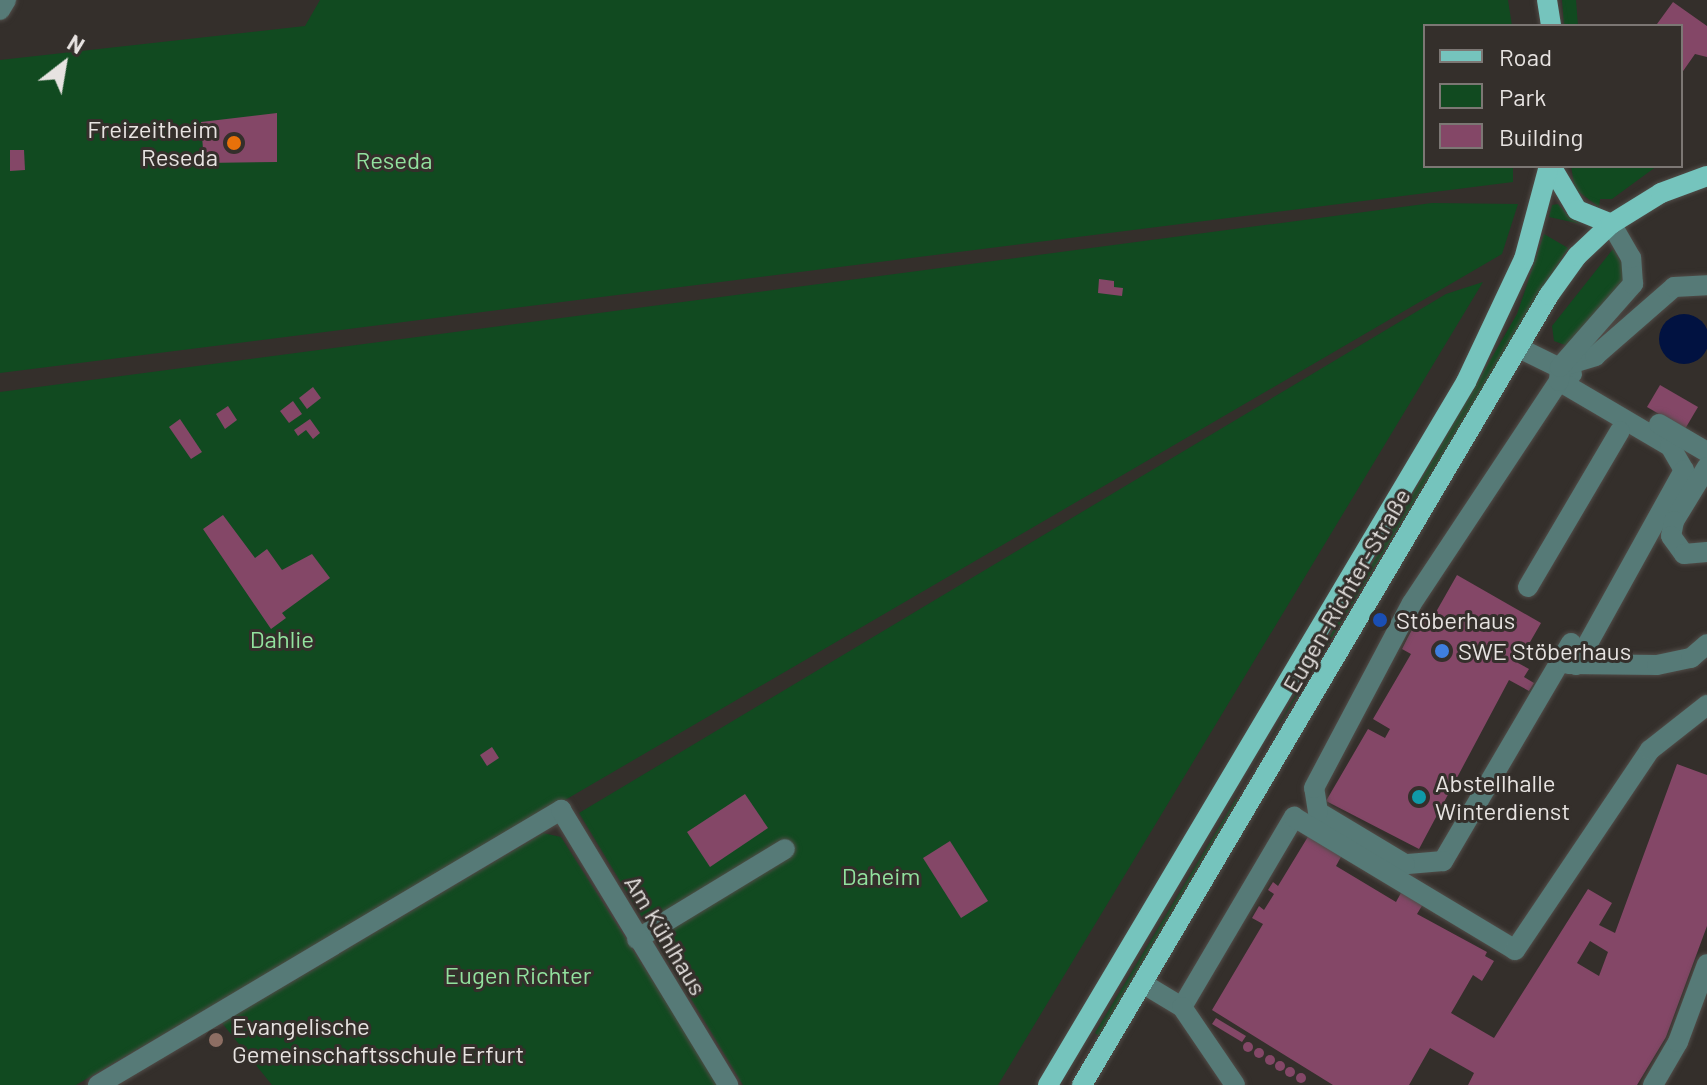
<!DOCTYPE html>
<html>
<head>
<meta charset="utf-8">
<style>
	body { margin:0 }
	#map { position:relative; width:1707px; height:1085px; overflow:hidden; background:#342f2b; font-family:Barlow,sans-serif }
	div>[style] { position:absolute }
	.green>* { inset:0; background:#114a20 }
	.water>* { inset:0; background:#011241 }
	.round { border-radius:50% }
	.building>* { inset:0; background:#844767 }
	.roads { filter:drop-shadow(0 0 2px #514c48) drop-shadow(0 0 2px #514c48) }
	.minor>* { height:20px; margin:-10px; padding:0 10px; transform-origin:10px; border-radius:10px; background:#567a77 }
	.major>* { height:20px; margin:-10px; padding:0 10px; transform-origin:10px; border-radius:10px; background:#75c4bd }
	.dots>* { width:22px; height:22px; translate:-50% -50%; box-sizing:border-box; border:4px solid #342f2b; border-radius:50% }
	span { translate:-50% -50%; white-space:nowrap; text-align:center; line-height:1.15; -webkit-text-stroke:6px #342f2b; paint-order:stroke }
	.poi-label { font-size:24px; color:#e7e3e1 }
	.right { translate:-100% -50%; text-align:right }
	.left { translate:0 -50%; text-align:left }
	.park-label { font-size:24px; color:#92e29e }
	.street-label { font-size:24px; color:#e7e3e1 }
	.legend { position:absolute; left:1423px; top:24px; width:260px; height:144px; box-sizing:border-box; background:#342f2b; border:2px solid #7c7774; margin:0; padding:10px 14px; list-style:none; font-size:24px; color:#e7e3e1 }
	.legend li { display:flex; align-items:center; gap:16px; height:40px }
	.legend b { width:40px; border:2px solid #7c7774 }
	.north { position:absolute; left:24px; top:24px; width:80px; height:80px; -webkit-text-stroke:6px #342f2b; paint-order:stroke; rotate:31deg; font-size:22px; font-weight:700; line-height:32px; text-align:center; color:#e7e3e1 }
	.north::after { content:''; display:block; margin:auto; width:28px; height:36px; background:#e7e3e1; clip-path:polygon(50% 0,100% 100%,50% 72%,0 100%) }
</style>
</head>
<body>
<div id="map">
	<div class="green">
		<div style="clip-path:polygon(320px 0,1508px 0,1512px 26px,1425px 26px,1425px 166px,1513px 166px,1513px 182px,0 373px,0 60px,305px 26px)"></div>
		<div style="clip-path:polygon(1576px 0,1578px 26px,1564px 26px,1562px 0)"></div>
		<div style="clip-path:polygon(1571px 166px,1657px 166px,1612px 199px,1600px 199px,1599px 207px,1575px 189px)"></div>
		<div style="clip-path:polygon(1432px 203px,1518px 204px,1502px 254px,76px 1085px,0 1085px,0 392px)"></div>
		<div style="clip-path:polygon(1558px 204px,1570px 218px,1581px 224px,1549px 217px,1552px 205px)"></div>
		<div style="clip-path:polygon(1544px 234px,1568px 248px,1268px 743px,1517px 314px)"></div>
		<div style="clip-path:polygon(1613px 249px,1623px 265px,1624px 281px,1568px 346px,1554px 341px,1552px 326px)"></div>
		<div style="clip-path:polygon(1483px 282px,998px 1085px,743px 1085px,579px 813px,1446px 294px)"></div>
		<div style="clip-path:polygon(1237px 797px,1237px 801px,1099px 1036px,1095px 1033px)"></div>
		<div style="clip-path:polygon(543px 833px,561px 837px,719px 1085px,272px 1085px,222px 1023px)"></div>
	</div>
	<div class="water">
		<div class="round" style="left:1659px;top:314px;width:50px;height:50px"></div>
	</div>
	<div class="building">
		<div style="clip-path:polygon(1673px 2px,1707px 26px,1707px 57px,1695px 54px,1681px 74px,1681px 26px,1650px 26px,1657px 24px)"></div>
		<div style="clip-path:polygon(277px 113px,277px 162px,204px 163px,201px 122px)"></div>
		<div style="clip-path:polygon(10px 150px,24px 150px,25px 170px,10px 171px)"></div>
		<div style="clip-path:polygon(1099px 279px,1114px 281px,1114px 287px,1123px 288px,1122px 296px,1098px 293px)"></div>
		<div style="clip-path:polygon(1660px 385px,1698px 407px,1685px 429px,1647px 407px)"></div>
		<div style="clip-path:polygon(313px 387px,321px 398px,307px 409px,299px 398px)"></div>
		<div style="clip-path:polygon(293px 401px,302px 414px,289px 423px,280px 411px)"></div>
		<div style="clip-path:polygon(228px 406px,237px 420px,225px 429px,216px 414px)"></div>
		<div style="clip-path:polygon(180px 419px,202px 452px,191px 459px,169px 427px)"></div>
		<div style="clip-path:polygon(310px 419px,320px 433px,313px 439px,306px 430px,298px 436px,294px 430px)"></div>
		<div style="clip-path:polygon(223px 515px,255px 558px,267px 549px,282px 570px,312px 554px,330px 578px,282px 613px,286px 618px,271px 629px,203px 529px)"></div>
		<div style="clip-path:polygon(1457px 575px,1541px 623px,1518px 663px,1529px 669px,1524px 677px,1534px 683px,1529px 691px,1509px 680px,1419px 849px,1326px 801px,1368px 729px,1385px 738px,1390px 729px,1373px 719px,1411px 654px,1402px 649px,1408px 637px,1421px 613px,1432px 619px)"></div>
		<div style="clip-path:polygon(492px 747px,499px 758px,487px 766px,480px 755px)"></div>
		<div style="clip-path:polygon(evenodd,1677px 764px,1707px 775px,1707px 926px,1666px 1037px,1637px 1085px,1468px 1085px,1474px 1073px,1430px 1048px,1409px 1085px,1333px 1085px,1212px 1010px,1263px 924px,1252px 918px,1259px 906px,1264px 910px,1274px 894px,1268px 890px,1273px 882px,1278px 886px,1309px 835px,1342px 855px,1336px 866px,1396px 902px,1402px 891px,1423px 904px,1417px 914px,1487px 952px,1485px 956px,1494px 961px,1482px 981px,1473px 975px,1451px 1013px,1494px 1038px,1588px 889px,1612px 903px,1599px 925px,1615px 933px,1677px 764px,1590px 941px,1608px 952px,1599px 976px,1577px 963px,1590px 941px)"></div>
		<div style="clip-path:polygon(745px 794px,768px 828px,710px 867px,687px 832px)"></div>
		<div style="clip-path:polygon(950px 841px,988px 901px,961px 918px,923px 858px)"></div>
		<div style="clip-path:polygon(1216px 1018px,1246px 1036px,1242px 1042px,1212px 1024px)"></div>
		<div class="round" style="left:1243px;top:1042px;width:10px;height:10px"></div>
		<div class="round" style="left:1254px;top:1048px;width:10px;height:10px"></div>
		<div class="round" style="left:1265px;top:1055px;width:10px;height:10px"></div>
		<div class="round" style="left:1275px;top:1061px;width:10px;height:10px"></div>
		<div class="round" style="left:1285px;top:1067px;width:10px;height:10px"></div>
		<div class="round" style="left:1296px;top:1073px;width:10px;height:10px"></div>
	</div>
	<div class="roads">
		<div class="minor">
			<div style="left:0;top:10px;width:12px;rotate:-59deg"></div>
			<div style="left:1519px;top:348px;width:59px;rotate:26.1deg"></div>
			<div style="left:1560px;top:367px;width:37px;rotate:-17deg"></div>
			<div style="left:1595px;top:356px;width:105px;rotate:-41.1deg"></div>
			<div style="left:1674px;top:287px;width:33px;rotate:-3deg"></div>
			<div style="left:1559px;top:381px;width:129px;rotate:30.4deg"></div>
			<div style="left:1670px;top:446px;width:28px;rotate:60deg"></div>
			<div style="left:1684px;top:470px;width:223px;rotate:119deg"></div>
			<div style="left:1659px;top:424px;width:56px;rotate:30.3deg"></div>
			<div style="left:1707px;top:467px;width:63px;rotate:121.4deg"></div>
			<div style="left:1674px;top:521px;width:15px;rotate:101deg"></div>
			<div style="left:1671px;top:536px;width:22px;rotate:54deg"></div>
			<div style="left:1684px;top:554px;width:23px;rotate:-5deg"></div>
			<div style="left:1528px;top:587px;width:181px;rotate:-59.5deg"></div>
			<div style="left:1571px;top:643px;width:253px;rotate:120.4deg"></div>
			<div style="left:1443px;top:861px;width:38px;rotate:175deg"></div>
			<div style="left:1405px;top:864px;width:101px;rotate:-149.1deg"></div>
			<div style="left:1318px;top:812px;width:24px;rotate:-99deg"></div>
			<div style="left:1314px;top:788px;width:209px;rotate:-62.1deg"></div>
			<div style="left:1412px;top:603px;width:266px;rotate:-56.5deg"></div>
			<div style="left:1559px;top:381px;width:14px;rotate:-86deg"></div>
			<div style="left:1560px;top:367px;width:111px;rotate:-48.7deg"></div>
			<div style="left:1633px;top:284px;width:26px;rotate:-94deg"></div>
			<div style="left:1631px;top:258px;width:39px;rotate:-120deg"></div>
			<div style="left:1568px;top:664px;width:89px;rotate:0.6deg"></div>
			<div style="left:1657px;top:665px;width:35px;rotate:-12deg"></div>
			<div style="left:1691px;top:658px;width:21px;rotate:-41deg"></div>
			<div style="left:637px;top:939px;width:173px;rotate:-31.3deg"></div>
			<div style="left:1142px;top:983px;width:47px;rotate:31deg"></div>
			<div style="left:1182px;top:1007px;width:221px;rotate:-59.5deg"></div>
			<div style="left:1294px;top:817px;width:258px;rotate:31deg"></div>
			<div style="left:1515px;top:950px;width:241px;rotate:-56deg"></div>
			<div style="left:1650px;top:750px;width:73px;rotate:-38.3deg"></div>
			<div style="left:1182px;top:1007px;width:94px;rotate:55.8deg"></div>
			<div style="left:98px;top:1085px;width:539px;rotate:-30.71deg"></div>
			<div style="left:561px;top:810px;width:322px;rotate:58.7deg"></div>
			<div style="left:1653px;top:1085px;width:50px;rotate:-59.8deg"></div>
			<div style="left:1678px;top:1042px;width:83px;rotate:-69.6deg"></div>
		</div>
		<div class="major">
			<div style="left:1547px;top:0;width:26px;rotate:81deg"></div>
			<div style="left:1551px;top:166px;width:51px;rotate:59.4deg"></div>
			<div style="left:1577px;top:210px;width:37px;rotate:22deg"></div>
			<div style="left:1048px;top:1085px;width:818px;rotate:-59.26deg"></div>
			<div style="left:1466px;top:382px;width:136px;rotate:-64.8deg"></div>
			<div style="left:1524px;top:259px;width:96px;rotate:-75deg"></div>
			<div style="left:1082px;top:1085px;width:918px;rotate:-59.41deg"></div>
			<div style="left:1549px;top:295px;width:48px;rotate:-54.3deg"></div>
			<div style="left:1577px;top:256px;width:47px;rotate:-43.3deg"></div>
			<div style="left:1611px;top:224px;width:59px;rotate:-31.8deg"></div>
			<div style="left:1661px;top:193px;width:49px;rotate:-20.3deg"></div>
		</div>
	</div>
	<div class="dots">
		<div style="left:234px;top:143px;background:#e8710a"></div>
		<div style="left:1380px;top:620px;background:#1a4fb4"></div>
		<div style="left:1442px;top:651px;background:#3f7fe0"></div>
		<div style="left:1419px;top:797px;background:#0f9aa8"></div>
		<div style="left:216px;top:1040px;background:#8d6e63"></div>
	</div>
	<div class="poi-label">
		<span class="right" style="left:218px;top:143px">Freizeitheim<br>Reseda</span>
		<span class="left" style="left:1396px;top:620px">Stöberhaus</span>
		<span class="left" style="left:1458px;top:651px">SWE Stöberhaus</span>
		<span class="left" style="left:1435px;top:797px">Abstellhalle<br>Winterdienst</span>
		<span class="left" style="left:232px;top:1040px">Evangelische<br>Gemeinschaftsschule Erfurt</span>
	</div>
	<div class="park-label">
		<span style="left:394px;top:160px">Reseda</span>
		<span style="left:282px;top:639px">Dahlie</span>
		<span style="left:881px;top:876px">Daheim</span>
		<span style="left:518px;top:975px">Eugen Richter</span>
	</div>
	<div class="street-label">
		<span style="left:1346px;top:590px;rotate:-60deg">Eugen-Richter-Straße</span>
		<span style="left:666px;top:935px;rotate:59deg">Am Kühlhaus</span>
	</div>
	<ul class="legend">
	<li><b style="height:10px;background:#75c4bd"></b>Road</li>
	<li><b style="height:22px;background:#114a20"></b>Park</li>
	<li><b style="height:22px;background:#844767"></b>Building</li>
	</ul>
	<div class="north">N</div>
</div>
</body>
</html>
